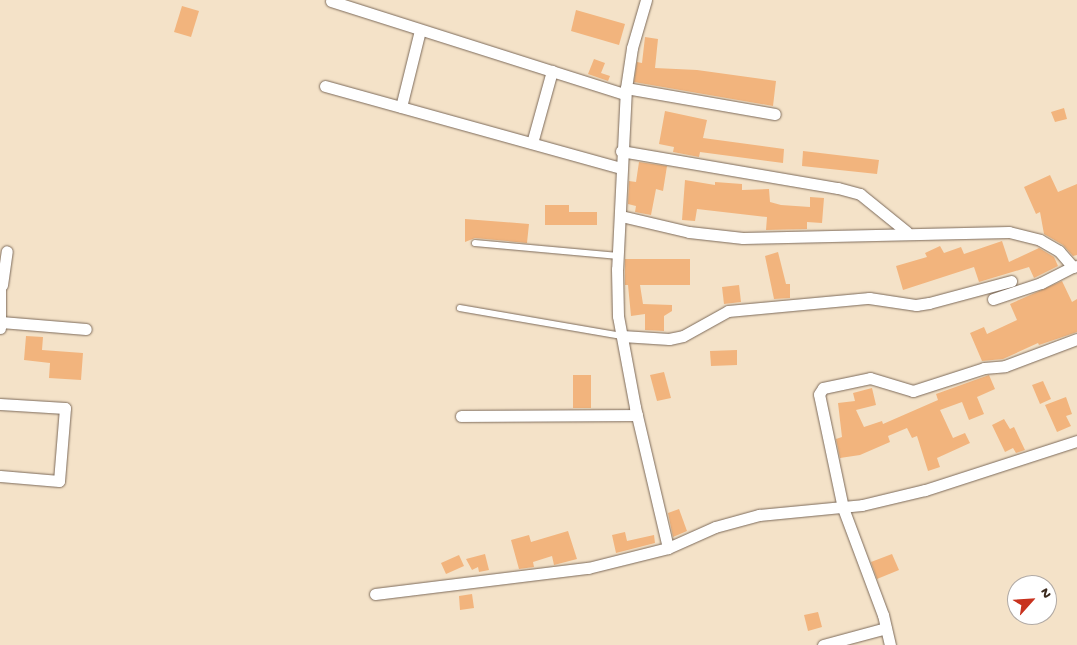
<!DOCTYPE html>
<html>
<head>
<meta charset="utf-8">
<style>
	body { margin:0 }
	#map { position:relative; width:1077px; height:645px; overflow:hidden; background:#f4e2c8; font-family:"Gochi Hand",sans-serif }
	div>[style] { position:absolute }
	.building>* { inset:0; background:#f2b47d }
	.roads { filter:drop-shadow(0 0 1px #7c6a5a) drop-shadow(0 0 1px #7c6a5a) }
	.service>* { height:5.5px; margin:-2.75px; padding:0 2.75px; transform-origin:2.75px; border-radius:2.75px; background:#fff }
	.minor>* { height:11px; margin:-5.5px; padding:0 5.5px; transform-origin:5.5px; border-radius:5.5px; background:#fff }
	span { translate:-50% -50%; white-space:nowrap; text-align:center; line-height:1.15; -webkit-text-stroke:4.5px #fff; paint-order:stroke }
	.north { position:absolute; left:1007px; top:575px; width:50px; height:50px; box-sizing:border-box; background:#fff; border:1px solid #b1aaa5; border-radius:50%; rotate:64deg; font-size:14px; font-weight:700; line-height:20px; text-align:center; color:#3b2a1e }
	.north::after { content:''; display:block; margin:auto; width:18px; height:22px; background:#c8321e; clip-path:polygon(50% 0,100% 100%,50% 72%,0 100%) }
</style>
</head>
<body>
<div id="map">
	<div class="building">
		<div style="clip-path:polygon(182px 6px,199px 11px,191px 37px,174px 32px)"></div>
		<div style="clip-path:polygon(576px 10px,625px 24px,619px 45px,571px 31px)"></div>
		<div style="clip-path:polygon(645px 37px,658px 39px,655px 68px,697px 70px,776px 81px,773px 106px,634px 82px,637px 62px,642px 63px)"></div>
		<div style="clip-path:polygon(594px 59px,605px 63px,601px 73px,610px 76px,608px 81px,588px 74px)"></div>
		<div style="clip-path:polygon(1064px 108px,1067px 119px,1055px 122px,1051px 112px)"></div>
		<div style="clip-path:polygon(665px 111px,707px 120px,703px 138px,784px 149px,783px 163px,700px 152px,699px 157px,673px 152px,674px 147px,659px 144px)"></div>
		<div style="clip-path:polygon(803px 151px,879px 160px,877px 174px,802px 166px)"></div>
		<div style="clip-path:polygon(639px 162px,667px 166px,663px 191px,656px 189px,651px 215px,635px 212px,636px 206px,628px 204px,629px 181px,636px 182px)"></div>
		<div style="clip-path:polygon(1050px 175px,1058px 192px,1077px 184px,1077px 255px,1073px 256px,1063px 245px,1044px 234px,1040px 212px,1036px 214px,1024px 187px)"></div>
		<div style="clip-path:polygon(685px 180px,715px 185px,715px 182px,742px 184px,742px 190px,769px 189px,770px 202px,781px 205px,810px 207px,810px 197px,824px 198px,822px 223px,807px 222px,807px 229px,766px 230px,767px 217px,697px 209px,695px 221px,682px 220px)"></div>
		<div style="clip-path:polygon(545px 205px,569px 205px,569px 212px,597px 212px,597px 225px,545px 225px)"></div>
		<div style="clip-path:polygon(465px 219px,529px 224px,527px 243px,475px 238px,465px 242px)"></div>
		<div style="clip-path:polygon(1002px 241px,1009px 262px,1039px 248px,1054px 257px,1058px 266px,1034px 278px,1029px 267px,979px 282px,974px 267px,903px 290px,896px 266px,927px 257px,925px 253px,940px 246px,944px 253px,961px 247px,964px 254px)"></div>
		<div style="clip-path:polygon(778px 252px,786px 284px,790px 284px,790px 298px,774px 299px,765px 256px)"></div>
		<div style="clip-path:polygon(625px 259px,690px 259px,690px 285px,640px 285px,643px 304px,672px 305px,672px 311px,664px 316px,664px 331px,645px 330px,645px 314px,631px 316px,628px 285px,625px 285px)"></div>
		<div style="clip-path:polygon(1062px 281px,1072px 302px,1077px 299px,1077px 332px,1039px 345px,1038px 343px,1003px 359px,982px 361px,970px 333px,984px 327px,987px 334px,1017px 320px,1010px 304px)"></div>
		<div style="clip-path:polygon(739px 285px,741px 302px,724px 304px,722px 287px)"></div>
		<div style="clip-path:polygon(26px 336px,43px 337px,42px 350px,83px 353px,81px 380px,49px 378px,50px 363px,24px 360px)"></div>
		<div style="clip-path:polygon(737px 350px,737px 365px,711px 366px,710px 351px)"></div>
		<div style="clip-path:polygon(664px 372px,671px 398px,657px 401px,650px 375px)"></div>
		<div style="clip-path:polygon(573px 375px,591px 375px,591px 408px,573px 408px)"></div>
		<div style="clip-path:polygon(989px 375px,995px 389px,977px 397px,984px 414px,969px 420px,962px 402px,940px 410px,953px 438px,965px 433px,970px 443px,937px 458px,940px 467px,928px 471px,917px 436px,912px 438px,907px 428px,888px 436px,890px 442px,860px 455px,840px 458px,836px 439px,842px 437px,838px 403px,855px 401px,853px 393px,872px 388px,876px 405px,856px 410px,864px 427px,882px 421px,883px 424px,938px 400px,936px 394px)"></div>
		<div style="clip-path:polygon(1043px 381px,1051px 399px,1040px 404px,1032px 385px)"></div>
		<div style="clip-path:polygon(1066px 397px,1072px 414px,1066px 416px,1071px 426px,1057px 432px,1045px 405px)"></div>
		<div style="clip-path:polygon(1004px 419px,1010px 429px,1014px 427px,1025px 450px,1016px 453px,1013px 448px,1005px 452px,992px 425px)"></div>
		<div style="clip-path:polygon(679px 509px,687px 531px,673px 537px,668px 513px)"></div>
		<div style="clip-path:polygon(568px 531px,577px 559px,554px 565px,552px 556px,533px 562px,534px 567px,519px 569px,511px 540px,529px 535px,531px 542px)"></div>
		<div style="clip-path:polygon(625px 532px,627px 541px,654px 535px,655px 543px,616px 553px,612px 535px)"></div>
		<div style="clip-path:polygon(485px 554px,489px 570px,479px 572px,478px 567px,472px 570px,466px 559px)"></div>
		<div style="clip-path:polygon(892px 554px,899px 570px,877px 579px,871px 562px)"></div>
		<div style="clip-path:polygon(459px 555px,464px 566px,446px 574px,441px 563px)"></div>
		<div style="clip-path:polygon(472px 594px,474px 608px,460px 610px,459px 596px)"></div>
		<div style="clip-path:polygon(818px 612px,822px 627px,808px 631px,804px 615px)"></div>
	</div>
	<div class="roads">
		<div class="service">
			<div style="left:475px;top:243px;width:144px;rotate:5.2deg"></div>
			<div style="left:460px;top:308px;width:164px;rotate:9.8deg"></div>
		</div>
		<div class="minor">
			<div style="left:646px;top:0;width:50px;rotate:106.3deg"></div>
			<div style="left:632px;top:48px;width:40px;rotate:98.5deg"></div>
			<div style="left:626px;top:88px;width:181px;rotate:92.8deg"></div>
			<div style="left:617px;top:269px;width:47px;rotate:88.8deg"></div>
			<div style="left:618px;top:316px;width:93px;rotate:79.4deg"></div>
			<div style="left:635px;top:407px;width:145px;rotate:76.8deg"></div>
			<div style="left:668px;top:548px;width:51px;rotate:-24.1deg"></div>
			<div style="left:715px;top:527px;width:46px;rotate:-15.3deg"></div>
			<div style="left:759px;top:515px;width:103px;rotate:-5.5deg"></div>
			<div style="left:862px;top:505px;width:65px;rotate:-13.4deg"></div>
			<div style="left:925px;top:490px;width:160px;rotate:-17.9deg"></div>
			<div style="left:331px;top:1px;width:308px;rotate:17.6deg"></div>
			<div style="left:325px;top:86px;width:306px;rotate:15.5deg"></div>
			<div style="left:626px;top:88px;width:151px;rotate:9.9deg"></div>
			<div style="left:401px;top:107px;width:79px;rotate:-76.1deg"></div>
			<div style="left:532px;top:143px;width:75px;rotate:-74.5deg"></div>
			<div style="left:621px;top:151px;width:220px;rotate:9.7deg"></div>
			<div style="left:838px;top:188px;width:23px;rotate:15deg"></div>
			<div style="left:860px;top:194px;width:60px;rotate:39deg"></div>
			<div style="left:621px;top:216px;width:70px;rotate:13.2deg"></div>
			<div style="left:689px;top:232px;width:54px;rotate:6.3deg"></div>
			<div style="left:743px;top:238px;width:266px;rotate:-1.3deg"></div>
			<div style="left:1009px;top:232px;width:32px;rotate:14deg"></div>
			<div style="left:1040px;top:240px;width:22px;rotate:30deg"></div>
			<div style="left:1059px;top:251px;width:21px;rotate:49deg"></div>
			<div style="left:1073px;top:267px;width:4px;rotate:-14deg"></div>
			<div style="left:0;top:284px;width:44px;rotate:90deg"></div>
			<div style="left:2px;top:285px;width:34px;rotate:-82deg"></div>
			<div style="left:993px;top:299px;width:51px;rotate:-18.4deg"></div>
			<div style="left:1041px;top:283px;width:36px;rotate:-27deg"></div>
			<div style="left:1px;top:322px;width:85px;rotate:4.7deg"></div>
			<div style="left:622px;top:336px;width:47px;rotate:3.7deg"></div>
			<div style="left:669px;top:339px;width:14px;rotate:-12deg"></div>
			<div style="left:683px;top:336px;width:51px;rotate:-29.1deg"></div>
			<div style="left:728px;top:311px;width:142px;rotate:-5.3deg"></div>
			<div style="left:869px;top:298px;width:48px;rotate:8.5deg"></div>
			<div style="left:916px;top:305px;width:13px;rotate:-9deg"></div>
			<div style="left:929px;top:303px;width:85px;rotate:-15deg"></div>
			<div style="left:0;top:404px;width:65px;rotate:3.5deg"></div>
			<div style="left:65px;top:408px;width:73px;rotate:94.7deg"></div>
			<div style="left:59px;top:481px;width:59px;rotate:-175.2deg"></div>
			<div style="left:461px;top:416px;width:176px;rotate:-0.3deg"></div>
			<div style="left:375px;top:594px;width:215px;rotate:-7deg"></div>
			<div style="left:588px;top:568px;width:82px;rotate:-14deg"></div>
			<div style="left:823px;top:645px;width:65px;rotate:-15.1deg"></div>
			<div style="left:890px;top:645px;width:31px;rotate:-103deg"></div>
			<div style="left:883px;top:615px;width:114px;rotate:-110.5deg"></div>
			<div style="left:843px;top:508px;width:116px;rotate:-101.9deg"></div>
			<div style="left:819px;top:394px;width:7px;rotate:-56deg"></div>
			<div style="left:823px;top:388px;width:48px;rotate:-12deg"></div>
			<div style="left:870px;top:378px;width:45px;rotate:16.8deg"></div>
			<div style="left:913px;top:391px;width:75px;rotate:-17.9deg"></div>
			<div style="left:984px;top:368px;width:21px;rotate:-5deg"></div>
			<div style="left:1005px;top:366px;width:77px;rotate:-20.6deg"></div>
		</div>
	</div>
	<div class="north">N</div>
</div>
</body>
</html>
